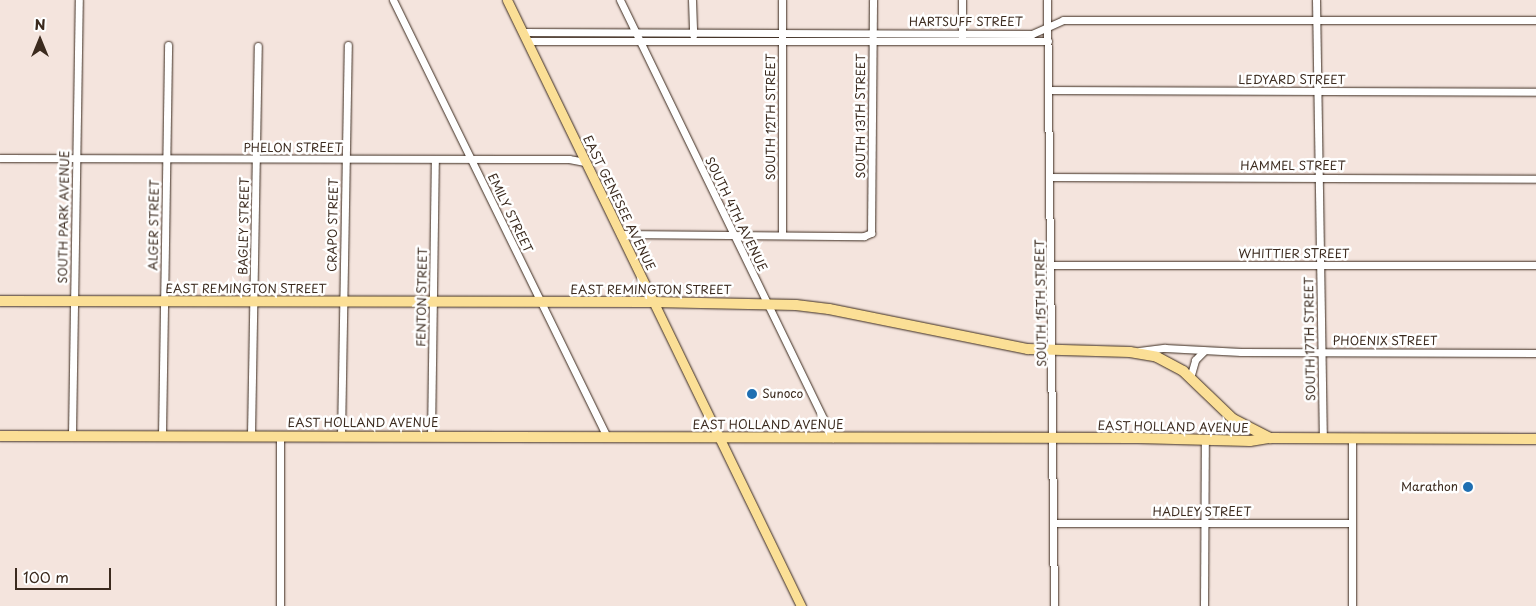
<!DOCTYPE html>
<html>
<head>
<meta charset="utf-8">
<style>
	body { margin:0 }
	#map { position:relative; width:1536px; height:606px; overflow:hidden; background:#f4e4dd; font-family:"Playpen Sans",sans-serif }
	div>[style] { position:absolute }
	.roads { filter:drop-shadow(0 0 1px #3b2a1e) drop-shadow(0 0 1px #3b2a1e) }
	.minor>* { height:7px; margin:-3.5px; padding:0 3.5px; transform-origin:3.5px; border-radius:3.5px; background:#fff }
	.major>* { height:9px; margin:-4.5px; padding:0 4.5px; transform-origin:4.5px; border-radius:4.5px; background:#fbdf96 }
	.highway>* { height:10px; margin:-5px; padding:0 5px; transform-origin:5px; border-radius:5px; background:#fbdf96 }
	.dots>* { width:14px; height:14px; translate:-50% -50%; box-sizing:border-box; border:2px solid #fff; border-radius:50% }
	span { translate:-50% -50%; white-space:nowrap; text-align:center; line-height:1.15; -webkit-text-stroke:5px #fff; paint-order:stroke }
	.street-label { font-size:12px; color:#3b2a1e }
	.poi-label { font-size:12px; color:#3b2a1e }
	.left { translate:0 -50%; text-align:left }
	.right { translate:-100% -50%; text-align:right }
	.north { position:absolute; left:15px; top:15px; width:50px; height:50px; -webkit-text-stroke:4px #fff; paint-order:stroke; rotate:0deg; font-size:14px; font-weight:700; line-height:20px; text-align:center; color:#3b2a1e }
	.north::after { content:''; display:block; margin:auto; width:18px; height:22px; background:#3b2a1e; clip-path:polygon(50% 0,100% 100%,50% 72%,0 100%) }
	.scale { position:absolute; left:15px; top:568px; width:96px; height:22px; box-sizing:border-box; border:2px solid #3b2a1e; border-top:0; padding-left:6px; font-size:15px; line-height:18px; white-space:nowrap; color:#3b2a1e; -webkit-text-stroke:4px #fff; paint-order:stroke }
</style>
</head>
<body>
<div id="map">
	<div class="roads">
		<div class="minor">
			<div style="left:393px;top:0;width:486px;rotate:63.9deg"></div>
			<div style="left:620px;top:0;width:487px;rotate:64.1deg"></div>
			<div style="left:692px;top:0;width:35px;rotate:88deg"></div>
			<div style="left:1047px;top:0;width:606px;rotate:89.34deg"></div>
			<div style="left:1316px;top:0;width:438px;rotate:89.1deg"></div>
			<div style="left:523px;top:32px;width:509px;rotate:0.23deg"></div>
			<div style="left:1032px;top:34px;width:34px;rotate:-24deg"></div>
			<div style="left:1063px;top:20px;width:473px"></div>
			<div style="left:962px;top:37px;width:37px;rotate:-90deg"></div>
			<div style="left:527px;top:41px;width:521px"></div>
			<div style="left:1049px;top:90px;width:487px;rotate:0.2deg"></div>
			<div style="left:0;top:158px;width:569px;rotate:0.1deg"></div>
			<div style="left:569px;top:159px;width:16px;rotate:11deg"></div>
			<div style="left:1050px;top:177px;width:486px;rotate:0.2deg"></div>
			<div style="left:620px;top:234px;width:244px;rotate:0.5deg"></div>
			<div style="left:864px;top:236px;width:8px;rotate:-23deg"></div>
			<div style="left:871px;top:233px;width:233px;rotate:-89.5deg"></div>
			<div style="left:782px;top:234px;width:234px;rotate:-90deg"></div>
			<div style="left:1051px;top:265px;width:485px"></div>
			<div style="left:1139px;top:351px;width:26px;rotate:-7deg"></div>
			<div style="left:1165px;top:348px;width:76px;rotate:3deg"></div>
			<div style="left:1241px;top:352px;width:295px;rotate:0.2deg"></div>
			<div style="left:1190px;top:378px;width:19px;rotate:-74deg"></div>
			<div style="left:1195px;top:360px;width:13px;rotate:-45deg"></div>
			<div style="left:72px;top:434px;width:434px;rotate:-89.1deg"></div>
			<div style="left:162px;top:435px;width:390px;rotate:-89.1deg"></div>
			<div style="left:251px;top:435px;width:389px;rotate:-89deg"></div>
			<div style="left:280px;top:436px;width:170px;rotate:90deg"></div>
			<div style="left:341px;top:436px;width:391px;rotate:-89deg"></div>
			<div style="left:431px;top:436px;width:277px;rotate:-89.2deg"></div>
			<div style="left:1053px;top:523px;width:299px"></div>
			<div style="left:1204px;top:606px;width:166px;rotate:-89.7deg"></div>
			<div style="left:1352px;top:606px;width:167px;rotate:-90deg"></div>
		</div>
		<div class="major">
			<div style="left:507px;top:0;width:674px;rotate:64.12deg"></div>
		</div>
		<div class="highway">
			<div style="left:0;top:301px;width:653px;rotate:0.09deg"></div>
			<div style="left:653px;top:302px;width:143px;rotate:1.2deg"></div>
			<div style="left:796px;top:305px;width:33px;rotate:7deg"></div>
			<div style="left:829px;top:309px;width:203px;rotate:11.4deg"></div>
			<div style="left:1028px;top:349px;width:102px;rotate:1.7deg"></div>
			<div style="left:1130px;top:352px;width:27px;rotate:10deg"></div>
			<div style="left:1157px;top:357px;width:30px;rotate:28deg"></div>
			<div style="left:1183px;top:371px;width:69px;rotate:43.8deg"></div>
			<div style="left:1233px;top:419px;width:42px;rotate:27.2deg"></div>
			<div style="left:0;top:436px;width:1138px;rotate:0.1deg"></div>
			<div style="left:1138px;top:438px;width:112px;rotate:1.5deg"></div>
			<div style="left:1250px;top:441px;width:20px;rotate:-9deg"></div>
			<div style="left:1270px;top:438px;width:266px;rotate:0.2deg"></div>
		</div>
	</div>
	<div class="dots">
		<div style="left:752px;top:394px;background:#1f6fb2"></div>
		<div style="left:1468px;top:487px;background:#1f6fb2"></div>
	</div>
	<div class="street-label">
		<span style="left:966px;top:22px">HARTSUFF STREET</span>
		<span style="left:1292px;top:80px">LEDYARD STREET</span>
		<span style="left:861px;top:116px;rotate:-90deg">SOUTH 13TH STREET</span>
		<span style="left:771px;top:117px;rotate:-90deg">SOUTH 12TH STREET</span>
		<span style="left:293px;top:148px">PHELON STREET</span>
		<span style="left:1293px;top:166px">HAMMEL STREET</span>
		<span style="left:619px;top:203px;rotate:64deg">EAST GENESEE AVENUE</span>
		<span style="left:510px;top:213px;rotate:64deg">EMILY STREET</span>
		<span style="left:736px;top:214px;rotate:64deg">SOUTH 4TH AVENUE</span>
		<span style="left:64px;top:217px;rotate:-89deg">SOUTH PARK AVENUE</span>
		<span style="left:154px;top:225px;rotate:-89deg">ALGER STREET</span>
		<span style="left:333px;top:225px;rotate:-89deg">CRAPO STREET</span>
		<span style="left:244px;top:226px;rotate:-89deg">BAGLEY STREET</span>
		<span style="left:1294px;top:254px">WHITTIER STREET</span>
		<span style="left:246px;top:289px">EAST REMINGTON STREET</span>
		<span style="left:651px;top:290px">EAST REMINGTON STREET</span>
		<span style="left:422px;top:297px;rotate:-89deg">FENTON STREET</span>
		<span style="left:1041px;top:303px;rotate:-91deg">SOUTH 15TH STREET</span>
		<span style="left:1310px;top:339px;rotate:-91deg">SOUTH 17TH STREET</span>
		<span style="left:1385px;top:341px">PHOENIX STREET</span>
		<span style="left:363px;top:423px">EAST HOLLAND AVENUE</span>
		<span style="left:768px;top:425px">EAST HOLLAND AVENUE</span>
		<span style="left:1173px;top:427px;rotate:1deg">EAST HOLLAND AVENUE</span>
		<span style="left:1202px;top:512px">HADLEY STREET</span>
	</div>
	<div class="poi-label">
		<span class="left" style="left:762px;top:394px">Sunoco</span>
		<span class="right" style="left:1458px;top:487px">Marathon</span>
	</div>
	<div class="north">N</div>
	<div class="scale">100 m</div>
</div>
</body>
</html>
